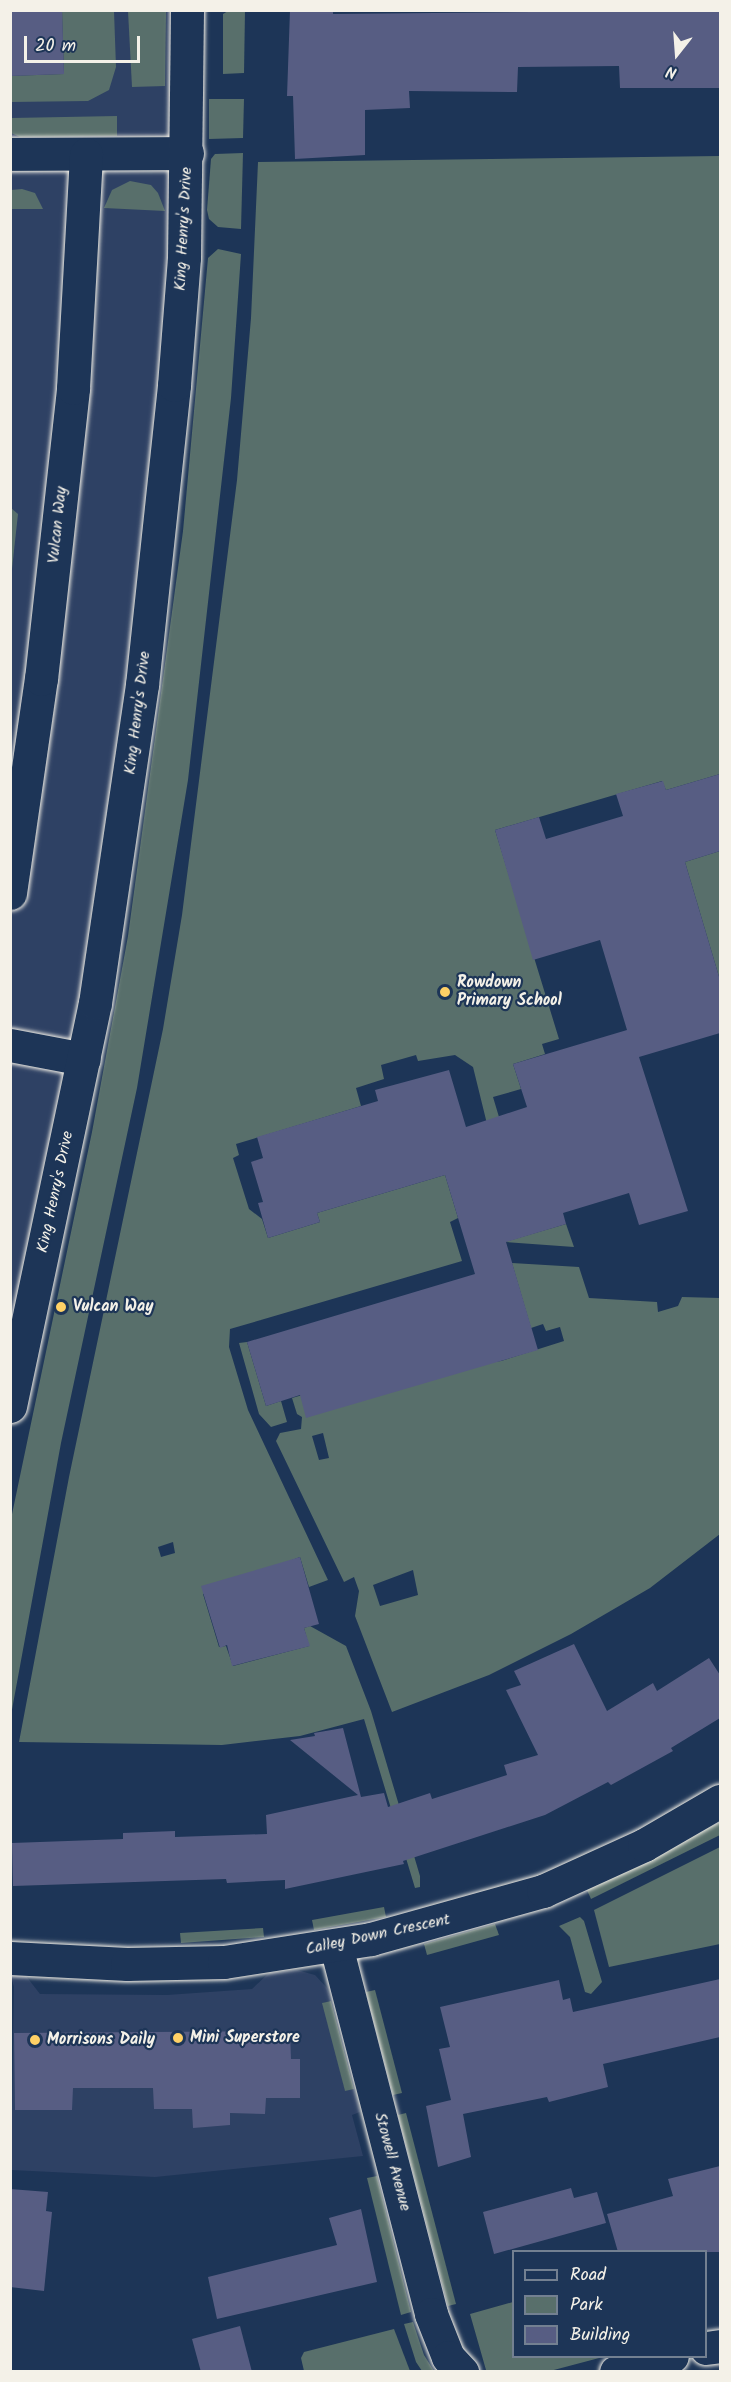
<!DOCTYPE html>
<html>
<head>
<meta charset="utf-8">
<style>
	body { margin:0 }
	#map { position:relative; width:731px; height:2382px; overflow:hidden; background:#1d3557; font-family:Kalam,sans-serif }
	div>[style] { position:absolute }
	.built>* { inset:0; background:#2e4164 }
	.green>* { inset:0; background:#586f6b }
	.building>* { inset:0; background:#575d83 }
	.roads { filter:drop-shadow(0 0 2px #f4f1e8) drop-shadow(0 0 2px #f4f1e8) }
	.street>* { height:33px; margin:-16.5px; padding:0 16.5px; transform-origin:16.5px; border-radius:16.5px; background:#1d3557 }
	.secondary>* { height:33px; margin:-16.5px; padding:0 16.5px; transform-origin:16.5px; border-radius:16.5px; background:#1d3557 }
	.dots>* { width:16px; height:16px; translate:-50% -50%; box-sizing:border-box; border:3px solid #1d3557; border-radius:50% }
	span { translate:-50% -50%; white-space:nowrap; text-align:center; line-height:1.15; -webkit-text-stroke:4.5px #1d3557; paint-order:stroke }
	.street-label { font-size:16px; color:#f4f1e8 }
	.poi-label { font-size:16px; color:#f4f1e8; font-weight:700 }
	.left { translate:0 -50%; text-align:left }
	.frame { position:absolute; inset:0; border:12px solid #f4f1e8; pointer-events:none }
	.legend { position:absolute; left:512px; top:2250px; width:195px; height:108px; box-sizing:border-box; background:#1d3557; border:2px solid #738091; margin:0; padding:8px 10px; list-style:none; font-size:18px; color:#f4f1e8 }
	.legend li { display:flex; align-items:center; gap:12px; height:30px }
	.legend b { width:30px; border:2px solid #738091 }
	.north { position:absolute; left:647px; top:24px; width:60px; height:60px; -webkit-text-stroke:4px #1d3557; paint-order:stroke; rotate:197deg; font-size:16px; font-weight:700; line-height:24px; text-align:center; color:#f4f1e8 }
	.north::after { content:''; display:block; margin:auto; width:21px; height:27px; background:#f4f1e8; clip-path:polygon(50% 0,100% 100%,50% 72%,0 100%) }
	.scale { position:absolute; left:24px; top:36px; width:116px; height:27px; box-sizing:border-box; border:3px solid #f4f1e8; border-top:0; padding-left:8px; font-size:18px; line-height:21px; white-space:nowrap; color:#f4f1e8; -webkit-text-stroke:4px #1d3557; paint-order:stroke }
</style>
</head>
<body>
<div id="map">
	<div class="built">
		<div style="clip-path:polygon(11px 11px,187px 11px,159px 543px,11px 1406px)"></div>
		<div style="clip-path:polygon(297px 1970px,315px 1975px,327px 1988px,331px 2001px,323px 2003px,345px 2090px,354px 2089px,360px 2112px,352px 2115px,363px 2156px,155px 2177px,11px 2170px,14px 1987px,10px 1974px,26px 1976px,40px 1994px,167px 1995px,252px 1989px,269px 1973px)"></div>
	</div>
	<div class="green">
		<div style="clip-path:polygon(62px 11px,114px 11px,116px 67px,109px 90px,88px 101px,11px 102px,10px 76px,64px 74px)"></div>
		<div style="clip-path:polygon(128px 11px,166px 11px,165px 86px,132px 87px)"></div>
		<div style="clip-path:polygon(228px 11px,245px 11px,244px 73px,223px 74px,223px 14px)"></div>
		<div style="clip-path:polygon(209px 99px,244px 99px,243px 138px,209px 139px)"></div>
		<div style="clip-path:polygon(117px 116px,117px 136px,20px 137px,11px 133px,11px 118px)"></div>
		<div style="clip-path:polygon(243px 153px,241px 229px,218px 227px,209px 219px,207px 210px,211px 159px,215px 154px)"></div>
		<div style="clip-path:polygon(evenodd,720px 156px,720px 774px,666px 790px,662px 781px,495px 830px,559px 1039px,542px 1044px,545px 1054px,513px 1064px,521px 1089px,493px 1097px,499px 1117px,489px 1132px,473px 1067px,455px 1055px,418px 1061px,416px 1055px,381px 1065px,384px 1079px,356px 1088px,361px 1106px,236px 1144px,239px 1155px,233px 1158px,249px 1209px,262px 1219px,268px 1238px,320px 1222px,317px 1213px,445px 1175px,458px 1218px,450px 1222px,462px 1261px,230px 1329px,229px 1347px,248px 1410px,328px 1580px,309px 1587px,300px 1557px,203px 1594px,219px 1647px,226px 1646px,233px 1666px,309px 1646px,304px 1628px,310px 1626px,346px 1646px,371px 1711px,420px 1876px,420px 1887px,415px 1888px,364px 1719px,300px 1736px,222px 1745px,19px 1742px,69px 1477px,163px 1029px,182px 915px,237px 480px,251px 318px,258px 162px,720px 156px,173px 1542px,175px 1553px,161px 1557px,158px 1547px,173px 1542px)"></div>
		<div style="clip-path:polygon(130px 181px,151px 185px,158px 193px,165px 211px,104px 208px,112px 190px)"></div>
		<div style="clip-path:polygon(22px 189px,35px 193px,43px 209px,11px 209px,11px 190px)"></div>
		<div style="clip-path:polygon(218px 249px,241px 254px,231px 398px,188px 780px,137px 1088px,61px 1443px,11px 1715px,11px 1519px,92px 1132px,128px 936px,183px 531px,207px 269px,208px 258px)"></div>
		<div style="clip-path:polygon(11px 508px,18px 514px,11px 578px)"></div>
		<div style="clip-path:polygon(720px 851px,720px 980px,685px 862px)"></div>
		<div style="clip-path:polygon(566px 1224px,574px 1247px,505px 1242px)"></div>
		<div style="clip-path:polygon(evenodd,512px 1263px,579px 1267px,589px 1298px,657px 1302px,658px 1312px,678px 1306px,682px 1297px,720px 1298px,720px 1534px,650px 1588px,571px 1634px,489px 1675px,392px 1712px,355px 1616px,359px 1591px,354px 1577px,344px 1582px,276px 1441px,280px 1433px,301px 1429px,302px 1417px,297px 1414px,292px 1398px,355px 1380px,501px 1361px,564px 1341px,560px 1327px,546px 1331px,543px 1324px,531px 1328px,512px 1263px,323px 1433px,329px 1458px,319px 1460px,312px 1436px,323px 1433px,512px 1263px,413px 1570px,418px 1595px,380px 1606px,373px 1585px,413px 1570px)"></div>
		<div style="clip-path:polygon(247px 1342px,266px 1406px,281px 1401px,287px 1422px,271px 1427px,259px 1414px,239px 1343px)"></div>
		<div style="clip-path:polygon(720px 1822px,720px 1835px,591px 1899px,587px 1890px)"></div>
		<div style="clip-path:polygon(720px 1847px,720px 1944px,609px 1967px,594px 1910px)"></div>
		<div style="clip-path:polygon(384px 1907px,386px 1917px,314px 1930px,312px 1920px)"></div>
		<div style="clip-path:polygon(580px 1917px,584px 1921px,602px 1982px,591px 1994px,585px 1992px,570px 1937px,559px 1926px)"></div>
		<div style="clip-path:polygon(495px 1924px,499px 1935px,427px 1955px,424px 1944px)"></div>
		<div style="clip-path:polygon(263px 1928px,264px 1937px,181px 1943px,180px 1933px)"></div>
		<div style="clip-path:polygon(375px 1990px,402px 2093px,393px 2095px,366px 1992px)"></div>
		<div style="clip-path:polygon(331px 2001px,354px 2089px,345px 2091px,322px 2003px)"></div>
		<div style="clip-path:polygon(406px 2113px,456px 2304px,448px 2306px,398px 2115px)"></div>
		<div style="clip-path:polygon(377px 2176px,411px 2312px,401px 2315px,367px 2178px)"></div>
		<div style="clip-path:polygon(513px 2302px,514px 2356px,603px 2357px,550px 2371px,486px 2370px,470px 2314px)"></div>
		<div style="clip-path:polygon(413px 2322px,424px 2355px,434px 2371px,422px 2371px,416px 2362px,404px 2324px)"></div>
		<div style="clip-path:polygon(394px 2329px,410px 2371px,304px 2371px,301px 2358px,304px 2352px)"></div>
	</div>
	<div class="building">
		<div style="clip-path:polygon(10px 10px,62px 10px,64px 74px,10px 76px)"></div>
		<div style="clip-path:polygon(290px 10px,333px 10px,333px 14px,720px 10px,720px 88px,620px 88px,619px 66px,518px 67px,517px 92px,409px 91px,410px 108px,365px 110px,365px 155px,295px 159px,293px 96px,287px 96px)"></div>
		<div style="clip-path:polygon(720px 774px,720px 851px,685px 862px,720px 980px,720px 1033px,639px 1057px,688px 1211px,639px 1225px,629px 1193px,563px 1213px,566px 1224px,506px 1242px,538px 1350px,306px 1418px,300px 1395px,266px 1406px,247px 1342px,475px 1274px,445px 1175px,317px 1213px,320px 1222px,268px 1238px,258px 1203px,263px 1202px,251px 1162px,263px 1158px,257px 1137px,378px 1101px,375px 1090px,449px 1070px,466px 1127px,527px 1107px,513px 1064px,627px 1030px,600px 940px,533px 960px,495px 830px,539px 817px,546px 839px,623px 816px,616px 794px,663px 781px,666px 790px)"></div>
		<div style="clip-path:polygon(300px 1557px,319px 1624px,304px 1628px,310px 1646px,232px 1666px,227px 1645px,220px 1648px,201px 1586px)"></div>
		<div style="clip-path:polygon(574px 1644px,607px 1711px,653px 1683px,657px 1691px,709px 1658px,720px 1675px,720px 1718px,671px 1748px,673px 1751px,611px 1785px,608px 1782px,545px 1815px,403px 1861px,404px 1864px,285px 1889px,285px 1880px,227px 1883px,226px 1879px,13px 1886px,12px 1843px,123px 1839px,123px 1833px,175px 1831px,175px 1837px,267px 1834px,266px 1815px,358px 1795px,290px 1740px,315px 1736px,314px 1733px,343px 1728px,361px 1797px,384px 1793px,388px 1807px,430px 1793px,432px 1799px,507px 1775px,504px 1765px,538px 1755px,506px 1690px,521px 1685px,514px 1671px)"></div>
		<div style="clip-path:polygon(720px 1979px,720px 2037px,603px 2064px,608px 2087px,549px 2102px,547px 2097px,463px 2114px,471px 2157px,438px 2167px,426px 2106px,451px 2100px,439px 2049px,450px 2047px,440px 2007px,559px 1980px,563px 2000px,570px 1998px,573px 2012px)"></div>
		<div style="clip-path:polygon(290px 2031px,291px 2059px,300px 2059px,300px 2098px,266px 2098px,265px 2114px,230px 2113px,230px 2125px,193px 2128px,192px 2109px,154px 2109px,153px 2088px,73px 2088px,72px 2110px,15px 2110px,14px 2033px)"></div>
		<div style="clip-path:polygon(720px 2166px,720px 2252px,618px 2252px,607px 2214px,673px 2196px,668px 2179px)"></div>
		<div style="clip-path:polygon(571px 2188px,574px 2198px,597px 2192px,606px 2223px,494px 2254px,483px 2212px)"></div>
		<div style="clip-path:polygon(10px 2189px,48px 2192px,46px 2211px,52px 2212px,44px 2291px,10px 2287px)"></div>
		<div style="clip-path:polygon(361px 2209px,377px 2282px,217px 2319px,208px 2277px,337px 2245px,329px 2218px)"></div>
		<div style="clip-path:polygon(240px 2326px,252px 2372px,201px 2372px,192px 2339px)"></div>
	</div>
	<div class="roads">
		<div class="street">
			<div style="left:10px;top:154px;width:177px;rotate:-0.3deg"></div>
			<div style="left:10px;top:893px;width:216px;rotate:-81.8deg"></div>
			<div style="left:41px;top:679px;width:293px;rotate:-83.7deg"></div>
			<div style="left:73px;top:388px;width:234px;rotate:-86.8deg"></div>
			<div style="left:10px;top:1045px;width:75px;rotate:10.7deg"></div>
			<div style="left:336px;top:1946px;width:380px;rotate:75.5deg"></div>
			<div style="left:431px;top:2314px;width:46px;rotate:68.4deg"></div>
			<div style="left:448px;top:2357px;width:21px;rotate:47deg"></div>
			<div style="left:10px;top:1958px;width:117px;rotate:2.9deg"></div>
			<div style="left:127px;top:1964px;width:97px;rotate:-1.2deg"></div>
			<div style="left:224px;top:1962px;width:149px;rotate:-8.9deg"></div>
			<div style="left:371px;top:1939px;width:179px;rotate:-15.6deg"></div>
			<div style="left:543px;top:1891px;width:111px;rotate:-24.5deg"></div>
			<div style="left:644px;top:1845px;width:88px;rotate:-30.1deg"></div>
			<div style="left:706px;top:2348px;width:14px;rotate:-8deg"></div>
			<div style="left:616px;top:2372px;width:58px;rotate:-15.9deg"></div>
		</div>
		<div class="secondary">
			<div style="left:10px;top:1406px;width:412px;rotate:-78.1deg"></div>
			<div style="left:95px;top:1003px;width:321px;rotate:-81.6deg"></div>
			<div style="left:142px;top:685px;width:302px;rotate:-83.9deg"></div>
			<div style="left:174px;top:385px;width:128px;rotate:-85.5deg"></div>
			<div style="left:184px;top:257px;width:247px;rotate:-89.3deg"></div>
		</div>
	</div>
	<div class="dots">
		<div style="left:445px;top:992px;background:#ffd166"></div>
		<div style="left:61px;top:1307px;background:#ffd166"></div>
		<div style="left:178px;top:2038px;background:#ffd166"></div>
		<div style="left:35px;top:2040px;background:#ffd166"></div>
	</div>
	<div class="street-label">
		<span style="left:184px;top:229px;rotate:-87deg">King Henry's Drive</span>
		<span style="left:58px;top:525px;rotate:-84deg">Vulcan Way</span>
		<span style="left:138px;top:713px;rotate:-83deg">King Henry's Drive</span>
		<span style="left:56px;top:1192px;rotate:-78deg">King Henry's Drive</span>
		<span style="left:378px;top:1935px;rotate:-12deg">Calley Down Crescent</span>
		<span style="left:392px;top:2162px;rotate:75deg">Stowell Avenue</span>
	</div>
	<div class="poi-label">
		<span class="left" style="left:457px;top:992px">Rowdown<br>Primary School</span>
		<span class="left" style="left:73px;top:1307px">Vulcan Way</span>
		<span class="left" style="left:190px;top:2038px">Mini Superstore</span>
		<span class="left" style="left:47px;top:2040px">Morrisons Daily</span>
	</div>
	<div class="frame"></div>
	<ul class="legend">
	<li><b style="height:8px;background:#1d3557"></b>Road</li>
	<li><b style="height:16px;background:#586f6b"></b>Park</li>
	<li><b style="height:16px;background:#575d83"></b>Building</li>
	</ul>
	<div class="north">N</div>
	<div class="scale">20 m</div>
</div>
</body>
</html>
